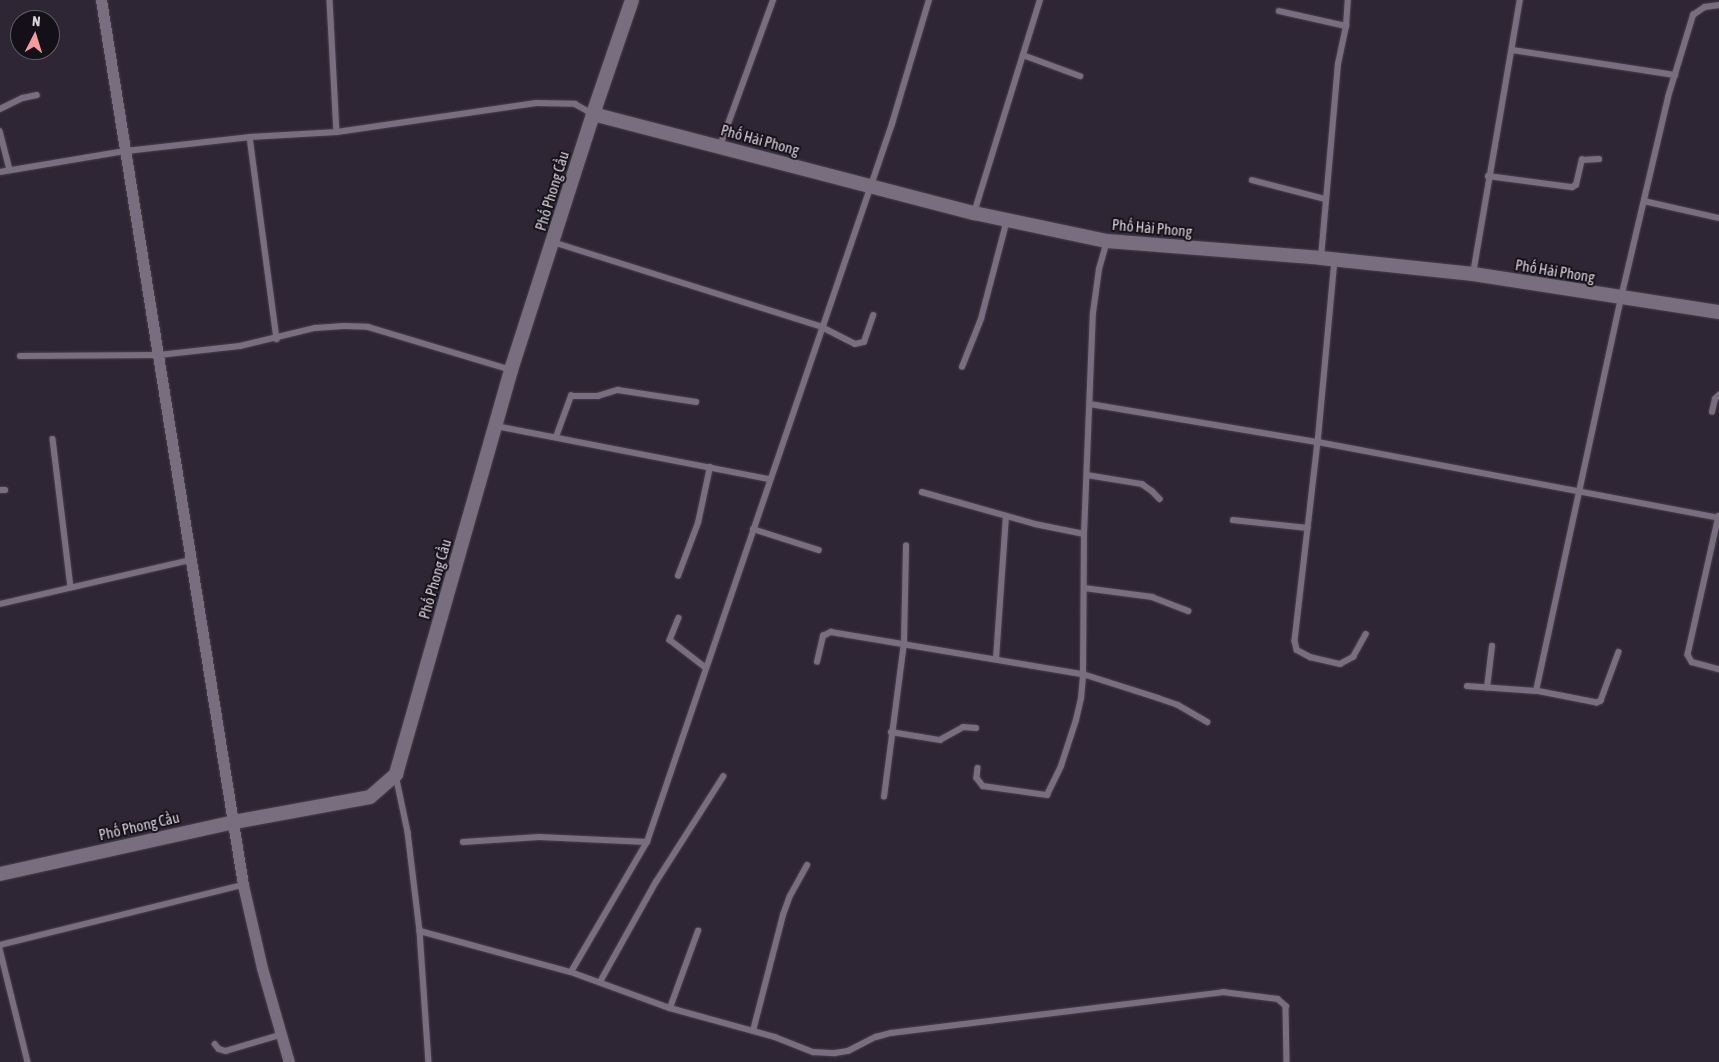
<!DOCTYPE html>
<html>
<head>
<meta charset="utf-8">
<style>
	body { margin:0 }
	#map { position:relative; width:1719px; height:1062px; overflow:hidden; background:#2e2634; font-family:"Asap Condensed",sans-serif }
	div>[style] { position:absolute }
	.roads { filter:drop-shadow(0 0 1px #48414d) drop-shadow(0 0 1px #48414d) }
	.service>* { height:5.5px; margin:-2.75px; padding:0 2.75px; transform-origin:2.75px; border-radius:2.75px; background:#786e7f }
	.minor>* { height:11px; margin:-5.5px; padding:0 5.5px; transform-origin:5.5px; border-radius:5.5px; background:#786e7f }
	.tertiary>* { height:14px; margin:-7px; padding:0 7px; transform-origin:7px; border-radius:7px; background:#786e7f }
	span { translate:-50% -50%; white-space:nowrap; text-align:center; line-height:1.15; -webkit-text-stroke:4px #141017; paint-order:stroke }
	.street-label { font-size:15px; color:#d8d2db }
	.north { position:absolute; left:10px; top:10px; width:50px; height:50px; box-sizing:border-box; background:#141017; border:1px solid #625e65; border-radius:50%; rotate:5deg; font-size:14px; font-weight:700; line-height:20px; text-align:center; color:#d8d2db }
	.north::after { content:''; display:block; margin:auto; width:18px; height:22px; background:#f59b9e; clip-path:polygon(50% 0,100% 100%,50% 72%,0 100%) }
</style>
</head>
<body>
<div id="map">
	<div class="roads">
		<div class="service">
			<div style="left:330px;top:0;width:132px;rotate:87deg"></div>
			<div style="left:1279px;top:11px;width:69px;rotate:12.6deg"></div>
			<div style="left:1512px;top:50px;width:165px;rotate:8.7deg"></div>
			<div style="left:1023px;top:55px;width:61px;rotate:20.2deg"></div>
			<div style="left:0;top:109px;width:25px;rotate:-26deg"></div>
			<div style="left:23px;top:98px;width:14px;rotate:-12deg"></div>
			<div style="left:0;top:131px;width:40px;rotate:75.6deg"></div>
			<div style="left:250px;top:137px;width:204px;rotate:82.4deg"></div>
			<div style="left:720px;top:146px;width:155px;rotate:-70deg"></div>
			<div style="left:0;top:172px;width:128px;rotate:-9.5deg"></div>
			<div style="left:126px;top:151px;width:125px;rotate:-6.4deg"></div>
			<div style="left:250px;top:137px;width:87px;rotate:-3.3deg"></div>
			<div style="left:337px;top:132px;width:201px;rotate:-8.3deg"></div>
			<div style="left:536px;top:103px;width:39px;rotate:1deg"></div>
			<div style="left:575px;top:104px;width:21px;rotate:29deg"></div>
			<div style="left:1488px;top:176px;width:85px;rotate:7.5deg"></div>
			<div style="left:1572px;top:187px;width:4px;rotate:-27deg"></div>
			<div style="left:1576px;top:185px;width:26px;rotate:-77deg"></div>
			<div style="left:1582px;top:160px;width:17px;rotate:-3deg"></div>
			<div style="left:1252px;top:180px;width:75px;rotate:14.6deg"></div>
			<div style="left:1644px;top:201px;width:77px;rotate:12.8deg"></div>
			<div style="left:974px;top:213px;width:223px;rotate:-72.8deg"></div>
			<div style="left:553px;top:242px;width:282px;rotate:17.5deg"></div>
			<div style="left:822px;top:327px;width:37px;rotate:27deg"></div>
			<div style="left:855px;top:344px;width:9px;rotate:-13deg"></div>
			<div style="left:864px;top:342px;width:28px;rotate:-71deg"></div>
			<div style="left:1321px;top:258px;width:195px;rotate:-85deg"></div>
			<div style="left:1338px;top:64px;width:39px;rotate:-78deg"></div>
			<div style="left:1346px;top:26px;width:26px;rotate:-86deg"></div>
			<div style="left:1335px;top:260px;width:183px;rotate:95.3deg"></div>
			<div style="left:1318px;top:442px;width:200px;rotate:96.6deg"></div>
			<div style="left:1295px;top:641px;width:9px;rotate:77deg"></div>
			<div style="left:1297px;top:650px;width:15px;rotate:28deg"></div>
			<div style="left:1310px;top:657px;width:31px;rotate:13deg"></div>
			<div style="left:1340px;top:664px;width:15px;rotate:-28deg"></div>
			<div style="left:1353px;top:657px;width:26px;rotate:-61deg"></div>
			<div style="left:1473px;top:274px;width:278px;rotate:-80.3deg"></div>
			<div style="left:20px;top:356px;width:139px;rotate:-0.4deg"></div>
			<div style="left:159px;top:355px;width:81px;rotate:-6.3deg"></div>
			<div style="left:240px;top:346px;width:77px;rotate:-13.5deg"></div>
			<div style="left:315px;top:328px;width:29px;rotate:-4deg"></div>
			<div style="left:344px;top:326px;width:24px;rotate:2deg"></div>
			<div style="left:368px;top:327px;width:149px;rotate:16.7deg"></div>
			<div style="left:962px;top:367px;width:52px;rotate:-68.4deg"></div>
			<div style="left:981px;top:319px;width:102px;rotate:-75.3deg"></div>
			<div style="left:1090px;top:404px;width:231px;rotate:9.5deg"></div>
			<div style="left:1318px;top:442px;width:408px;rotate:10.7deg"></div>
			<div style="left:1712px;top:412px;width:13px;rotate:-77deg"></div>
			<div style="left:1715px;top:399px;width:6px;rotate:-45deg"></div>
			<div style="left:496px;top:426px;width:278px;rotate:11deg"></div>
			<div style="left:556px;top:437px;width:44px;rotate:-69.9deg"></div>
			<div style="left:571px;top:396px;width:27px"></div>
			<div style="left:598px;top:396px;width:21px;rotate:-17deg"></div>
			<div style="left:618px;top:390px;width:79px;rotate:8.7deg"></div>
			<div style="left:53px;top:439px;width:149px;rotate:83.1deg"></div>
			<div style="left:1087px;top:475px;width:56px;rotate:9.3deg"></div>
			<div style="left:1142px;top:484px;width:12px;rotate:35deg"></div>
			<div style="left:1152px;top:491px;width:11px;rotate:45deg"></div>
			<div style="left:0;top:490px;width:5px"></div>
			<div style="left:922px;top:492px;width:117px;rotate:15.8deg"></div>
			<div style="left:1035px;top:524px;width:50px;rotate:11.5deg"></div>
			<div style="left:1719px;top:516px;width:142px;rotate:102.6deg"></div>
			<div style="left:1688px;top:655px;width:8px;rotate:60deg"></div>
			<div style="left:1692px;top:662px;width:28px;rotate:15deg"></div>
			<div style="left:1233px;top:520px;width:75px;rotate:6.1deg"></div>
			<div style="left:753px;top:529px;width:69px;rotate:17.7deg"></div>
			<div style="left:678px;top:576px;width:57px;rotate:-69.3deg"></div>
			<div style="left:698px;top:523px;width:57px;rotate:-77.9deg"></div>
			<div style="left:1084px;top:588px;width:69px;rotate:7.5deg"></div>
			<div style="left:1152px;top:597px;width:39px;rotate:21deg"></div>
			<div style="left:0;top:604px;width:195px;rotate:-13deg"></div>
			<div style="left:679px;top:618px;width:24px;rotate:112deg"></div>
			<div style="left:670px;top:640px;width:44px;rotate:37.6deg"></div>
			<div style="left:1619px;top:652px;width:52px;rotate:110.2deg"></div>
			<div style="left:1601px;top:701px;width:4px;rotate:153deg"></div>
			<div style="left:1597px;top:703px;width:62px;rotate:-168.9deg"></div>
			<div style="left:1536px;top:691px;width:402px;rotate:-77.8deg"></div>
			<div style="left:1621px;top:298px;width:206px;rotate:-76.8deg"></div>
			<div style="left:1668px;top:97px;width:86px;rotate:-73deg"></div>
			<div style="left:1693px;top:15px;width:14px;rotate:-34deg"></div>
			<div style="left:1705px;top:7px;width:14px;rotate:-8deg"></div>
			<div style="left:996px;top:659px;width:143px;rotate:-86deg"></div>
			<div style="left:817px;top:662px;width:27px;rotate:-77deg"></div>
			<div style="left:823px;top:636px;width:9px;rotate:-27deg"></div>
			<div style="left:831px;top:632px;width:255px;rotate:9.5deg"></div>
			<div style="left:1083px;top:674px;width:79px;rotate:17.7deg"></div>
			<div style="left:1158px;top:698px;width:21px;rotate:19deg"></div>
			<div style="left:1178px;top:705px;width:34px;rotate:30deg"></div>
			<div style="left:1467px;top:686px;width:69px;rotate:4.1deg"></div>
			<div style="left:1487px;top:688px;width:42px;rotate:-83.2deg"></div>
			<div style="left:891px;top:732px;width:50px;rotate:9.3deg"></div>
			<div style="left:940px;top:740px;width:26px;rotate:-29deg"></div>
			<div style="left:963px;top:727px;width:13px;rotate:4deg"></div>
			<div style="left:978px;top:768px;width:10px;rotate:96deg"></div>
			<div style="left:977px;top:778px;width:10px;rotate:53deg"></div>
			<div style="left:983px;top:786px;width:65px;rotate:8deg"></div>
			<div style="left:1047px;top:795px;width:32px;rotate:-64deg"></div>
			<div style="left:1061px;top:766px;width:48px;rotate:-71.9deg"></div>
			<div style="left:1076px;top:720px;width:22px;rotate:-77deg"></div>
			<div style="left:1081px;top:699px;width:25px;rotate:-85deg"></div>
			<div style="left:1083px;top:674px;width:140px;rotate:-89.6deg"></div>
			<div style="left:1084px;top:534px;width:221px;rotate:-87.7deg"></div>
			<div style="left:1093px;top:313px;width:44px;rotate:-82.2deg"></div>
			<div style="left:1099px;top:269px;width:29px;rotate:-74deg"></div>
			<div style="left:396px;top:775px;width:58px;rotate:78.1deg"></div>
			<div style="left:408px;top:832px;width:100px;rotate:83.1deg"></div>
			<div style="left:420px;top:931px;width:156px;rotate:15.2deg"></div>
			<div style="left:571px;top:972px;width:105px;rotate:20deg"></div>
			<div style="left:670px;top:1008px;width:109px;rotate:15.4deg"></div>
			<div style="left:775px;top:1037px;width:41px;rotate:21.5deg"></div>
			<div style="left:813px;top:1052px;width:22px;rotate:3deg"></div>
			<div style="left:835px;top:1053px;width:13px;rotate:-9deg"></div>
			<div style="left:848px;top:1051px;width:31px;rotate:-27deg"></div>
			<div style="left:876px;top:1037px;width:16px;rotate:-15deg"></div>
			<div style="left:891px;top:1033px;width:335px;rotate:-7deg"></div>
			<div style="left:1223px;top:992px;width:55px;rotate:7.3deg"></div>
			<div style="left:1278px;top:999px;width:11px;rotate:41deg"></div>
			<div style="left:1286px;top:1006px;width:56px;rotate:89deg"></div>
			<div style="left:884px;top:797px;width:155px;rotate:-82.6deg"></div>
			<div style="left:904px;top:643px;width:97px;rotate:-88.8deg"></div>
			<div style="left:463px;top:842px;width:76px;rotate:-3.8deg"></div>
			<div style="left:539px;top:837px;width:108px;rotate:2.7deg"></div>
			<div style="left:420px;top:931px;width:131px;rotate:86.1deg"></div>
			<div style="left:0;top:945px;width:250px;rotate:-13.9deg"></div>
			<div style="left:0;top:949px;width:116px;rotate:76.1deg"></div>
			<div style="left:571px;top:972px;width:151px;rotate:-59.7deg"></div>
			<div style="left:647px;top:842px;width:759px;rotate:-71.16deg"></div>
			<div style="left:892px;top:124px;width:129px;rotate:-73.4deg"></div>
			<div style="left:600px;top:982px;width:115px;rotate:-60.8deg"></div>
			<div style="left:656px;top:882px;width:125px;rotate:-57.5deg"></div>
			<div style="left:670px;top:1008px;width:82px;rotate:-70deg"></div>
			<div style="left:753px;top:1031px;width:120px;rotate:-75.5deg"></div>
			<div style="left:783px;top:915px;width:20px;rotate:-70deg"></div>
			<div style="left:790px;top:896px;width:35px;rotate:-61deg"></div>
			<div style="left:215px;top:1044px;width:6px;rotate:51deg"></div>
			<div style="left:219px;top:1049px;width:7px;rotate:16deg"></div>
			<div style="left:226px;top:1051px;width:56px;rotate:-16.5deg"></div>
		</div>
		<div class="minor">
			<div style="left:101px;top:0;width:896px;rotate:80.88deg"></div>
			<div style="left:243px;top:885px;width:85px;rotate:77.1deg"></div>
			<div style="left:262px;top:968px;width:98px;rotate:74deg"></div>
		</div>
		<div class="tertiary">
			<div style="left:593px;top:114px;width:394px;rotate:14.6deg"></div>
			<div style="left:974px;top:213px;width:136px;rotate:11.9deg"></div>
			<div style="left:1107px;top:241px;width:215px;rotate:4.5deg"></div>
			<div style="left:1321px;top:258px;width:153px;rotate:6deg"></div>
			<div style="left:1473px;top:274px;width:249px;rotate:8.8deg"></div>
			<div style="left:0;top:874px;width:240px;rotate:-12.5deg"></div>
			<div style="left:234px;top:822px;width:138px;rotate:-10.4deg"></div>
			<div style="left:370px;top:797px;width:35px;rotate:-41deg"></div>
			<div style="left:396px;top:774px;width:420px;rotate:-74.1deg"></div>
			<div style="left:511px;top:370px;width:269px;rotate:-72.2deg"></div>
			<div style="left:593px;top:114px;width:120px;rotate:-71.1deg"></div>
		</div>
	</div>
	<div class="street-label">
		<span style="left:760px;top:140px;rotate:15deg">Phố Hải Phong</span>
		<span style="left:552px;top:191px;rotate:-73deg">Phố Phong Cầu</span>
		<span style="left:1152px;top:228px;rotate:5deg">Phố Hải Phong</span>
		<span style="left:1555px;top:271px;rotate:9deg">Phố Hải Phong</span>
		<span style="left:435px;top:579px;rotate:-74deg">Phố Phong Cầu</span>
		<span style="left:139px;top:826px;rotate:-13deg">Phố Phong Cầu</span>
	</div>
	<div class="north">N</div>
</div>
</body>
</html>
